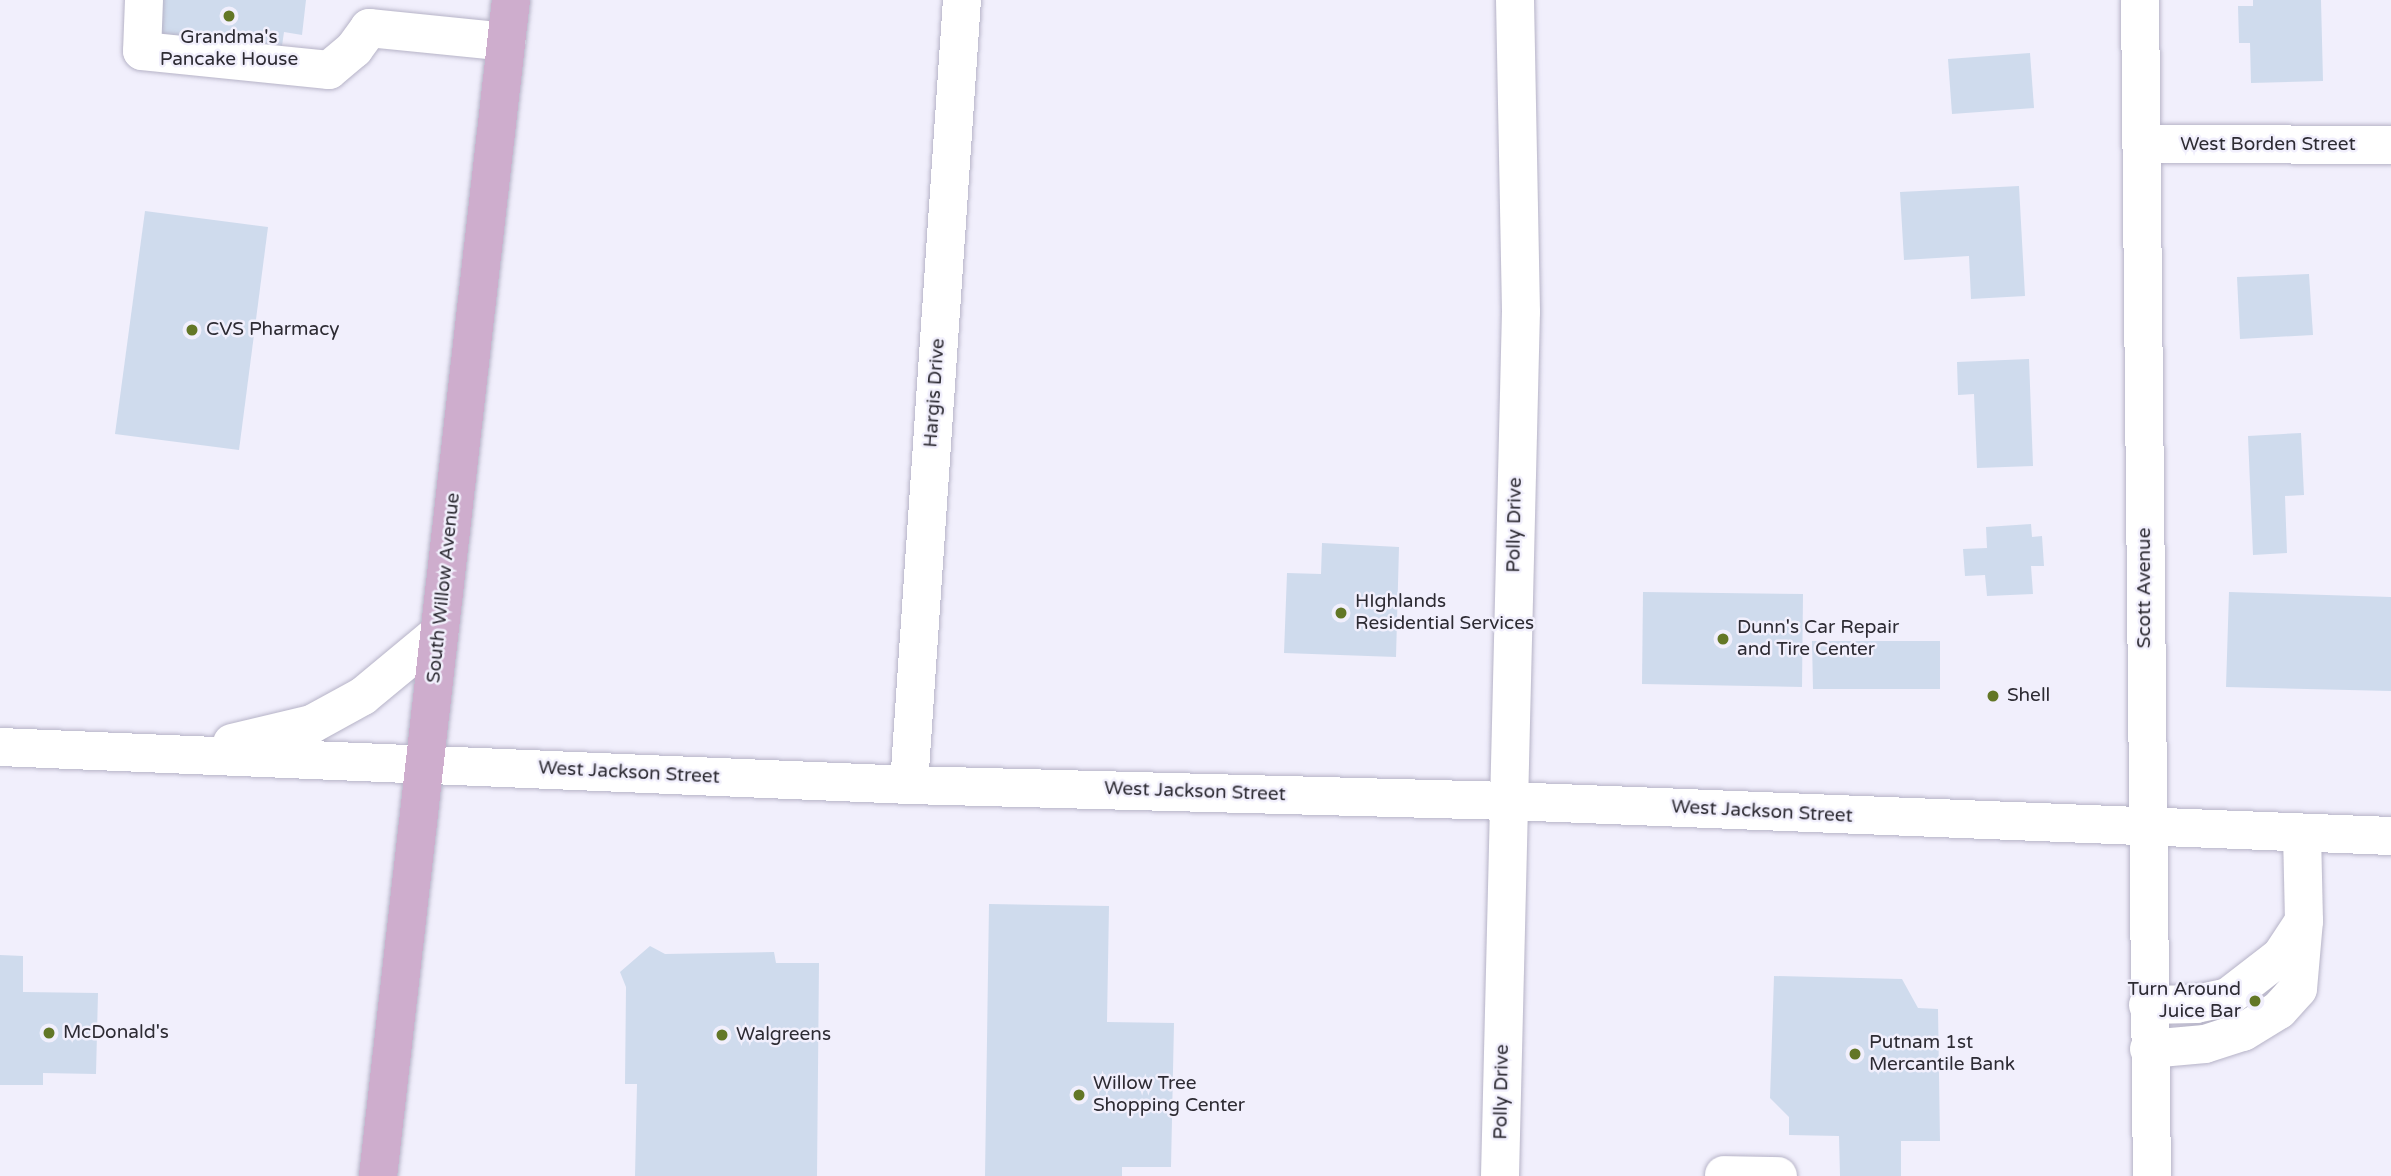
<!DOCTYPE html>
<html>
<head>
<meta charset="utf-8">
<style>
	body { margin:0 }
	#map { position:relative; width:2391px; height:1176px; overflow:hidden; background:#f1effc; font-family:"Varela Round",sans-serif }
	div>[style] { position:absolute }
	.building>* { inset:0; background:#cfdbed }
	.roads { filter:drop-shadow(0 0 2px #b6b3c7) drop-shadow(0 0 2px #b6b3c7) }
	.minor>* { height:38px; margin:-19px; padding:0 19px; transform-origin:19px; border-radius:19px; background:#fff }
	.major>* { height:38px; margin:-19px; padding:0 19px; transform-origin:19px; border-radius:19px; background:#ceadcd }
	.dots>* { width:19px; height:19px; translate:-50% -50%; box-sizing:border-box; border:4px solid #f1effc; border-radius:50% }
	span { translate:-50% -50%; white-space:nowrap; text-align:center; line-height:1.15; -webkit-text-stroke:5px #f1effc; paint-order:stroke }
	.poi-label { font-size:19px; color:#2d2b33 }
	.left { translate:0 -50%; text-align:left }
	.right { translate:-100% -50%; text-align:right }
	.street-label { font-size:19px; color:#2d2b33 }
</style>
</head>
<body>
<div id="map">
	<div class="building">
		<div style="clip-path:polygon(156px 0,306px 0,302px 35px,284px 32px,282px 46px,152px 33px)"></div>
		<div style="clip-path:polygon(2253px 0,2321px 0,2323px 81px,2251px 83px,2250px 43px,2239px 43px,2238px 6px,2253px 6px)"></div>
		<div style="clip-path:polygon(2030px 53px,2034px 108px,1952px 114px,1948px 59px)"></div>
		<div style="clip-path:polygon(2019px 186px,2025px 296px,1971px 299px,1969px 256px,1904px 260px,1900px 192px)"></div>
		<div style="clip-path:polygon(145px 211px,268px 227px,239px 450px,115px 434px)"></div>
		<div style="clip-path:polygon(2309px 274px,2313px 335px,2240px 339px,2237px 277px)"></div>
		<div style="clip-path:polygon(2029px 359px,2033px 466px,1977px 468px,1974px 394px,1958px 395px,1957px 362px)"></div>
		<div style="clip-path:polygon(2301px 433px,2304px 495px,2285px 496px,2287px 553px,2253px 555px,2248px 436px)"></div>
		<div style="clip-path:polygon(2031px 524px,2032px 537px,2042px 536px,2044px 566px,2031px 566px,2033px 594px,1987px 596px,1985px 575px,1965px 576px,1963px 549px,1987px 548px,1986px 527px)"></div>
		<div style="clip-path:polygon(1322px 543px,1399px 547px,1396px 657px,1284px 653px,1287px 573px,1321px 574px)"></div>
		<div style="clip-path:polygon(1643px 592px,1803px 594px,1802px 687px,1642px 684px)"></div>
		<div style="clip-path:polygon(2229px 592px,2391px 597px,2391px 691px,2226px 687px)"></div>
		<div style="clip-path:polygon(1812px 641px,1940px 641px,1940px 689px,1813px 689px)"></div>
		<div style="clip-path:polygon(989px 904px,1109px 906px,1107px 1022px,1174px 1023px,1171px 1167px,1122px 1167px,1122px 1176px,985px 1176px)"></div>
		<div style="clip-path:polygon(650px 946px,665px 954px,774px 952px,776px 963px,819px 963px,817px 1176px,635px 1176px,637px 1084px,625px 1084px,626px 987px,620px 972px)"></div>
		<div style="clip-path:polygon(0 955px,23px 956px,23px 992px,98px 993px,96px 1074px,43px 1073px,43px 1085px,0 1085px)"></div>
		<div style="clip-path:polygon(1774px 976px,1902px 979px,1918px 1008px,1938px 1009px,1940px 1141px,1901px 1141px,1901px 1176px,1840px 1176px,1839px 1136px,1789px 1135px,1789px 1117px,1770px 1098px)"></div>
	</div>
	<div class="roads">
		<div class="minor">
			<div style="left:144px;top:0;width:51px;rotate:92.2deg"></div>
			<div style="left:142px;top:51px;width:188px;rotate:5.8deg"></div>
			<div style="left:329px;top:70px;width:33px;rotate:-40deg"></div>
			<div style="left:354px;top:49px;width:26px;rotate:-54deg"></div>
			<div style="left:369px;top:28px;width:138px;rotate:5.8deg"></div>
			<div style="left:2140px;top:0;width:1176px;rotate:89.42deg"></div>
			<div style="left:2144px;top:144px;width:247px;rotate:0.2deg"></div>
			<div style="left:232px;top:743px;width:82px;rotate:-13.4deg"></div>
			<div style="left:312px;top:724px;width:58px;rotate:-28.8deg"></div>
			<div style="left:363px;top:696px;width:99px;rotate:-39.7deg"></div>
			<div style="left:0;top:747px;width:910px;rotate:2.39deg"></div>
			<div style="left:909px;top:785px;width:599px;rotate:1.53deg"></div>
			<div style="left:1508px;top:801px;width:884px;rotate:2.27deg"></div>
			<div style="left:909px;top:785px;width:787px;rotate:-86.14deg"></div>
			<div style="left:2148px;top:1005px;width:48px;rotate:-1.2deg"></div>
			<div style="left:2196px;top:1004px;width:33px;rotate:-12deg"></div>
			<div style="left:2228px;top:997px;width:67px;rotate:-37.7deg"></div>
			<div style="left:2281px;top:956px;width:42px;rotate:-56.7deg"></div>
			<div style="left:2149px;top:1049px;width:56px;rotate:-5.1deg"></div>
			<div style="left:2205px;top:1044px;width:40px;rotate:-18deg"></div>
			<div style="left:2243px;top:1032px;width:42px;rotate:-31.4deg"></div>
			<div style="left:2279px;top:1010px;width:28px;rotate:-48deg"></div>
			<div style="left:2298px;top:989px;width:68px;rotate:-85deg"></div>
			<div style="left:2304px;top:921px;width:87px;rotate:-91.3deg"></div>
			<div style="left:1724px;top:1175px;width:54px;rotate:1.1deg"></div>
			<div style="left:1500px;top:1176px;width:864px;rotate:-88.61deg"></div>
			<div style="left:1521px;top:312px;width:312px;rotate:-91.1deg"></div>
		</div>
		<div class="major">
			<div style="left:378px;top:1176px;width:1183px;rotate:-83.55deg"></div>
		</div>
	</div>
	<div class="dots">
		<div style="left:229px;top:16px;background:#637726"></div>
		<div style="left:192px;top:330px;background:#637726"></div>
		<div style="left:1341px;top:613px;background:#637726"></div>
		<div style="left:1723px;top:639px;background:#637726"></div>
		<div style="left:1993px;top:696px;background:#637726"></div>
		<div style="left:2255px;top:1001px;background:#637726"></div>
		<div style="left:49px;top:1033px;background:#637726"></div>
		<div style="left:722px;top:1035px;background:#637726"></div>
		<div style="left:1855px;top:1054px;background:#637726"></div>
		<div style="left:1079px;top:1095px;background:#637726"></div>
	</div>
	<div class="poi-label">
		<span style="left:229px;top:49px">Grandma's<br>Pancake House</span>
		<span class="left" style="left:206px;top:330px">CVS Pharmacy</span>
		<span class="left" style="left:1355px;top:613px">HIghlands<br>Residential Services</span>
		<span class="left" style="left:1737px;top:639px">Dunn's Car Repair<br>and Tire Center</span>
		<span class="left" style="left:2007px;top:696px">Shell</span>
		<span class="right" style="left:2241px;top:1001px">Turn Around<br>Juice Bar</span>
		<span class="left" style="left:63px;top:1033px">McDonald's</span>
		<span class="left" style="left:736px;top:1035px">Walgreens</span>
		<span class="left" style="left:1869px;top:1054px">Putnam 1st<br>Mercantile Bank</span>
		<span class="left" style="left:1093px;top:1095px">Willow Tree<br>Shopping Center</span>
	</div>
	<div class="street-label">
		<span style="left:2268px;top:145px">West Borden Street</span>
		<span style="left:935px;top:393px;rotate:-86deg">Hargis Drive</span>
		<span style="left:1515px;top:525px;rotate:-89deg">Polly Drive</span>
		<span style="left:444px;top:588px;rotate:-84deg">South Willow Avenue</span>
		<span style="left:2145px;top:588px;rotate:-90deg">Scott Avenue</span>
		<span style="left:629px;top:773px;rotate:3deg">West Jackson Street</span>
		<span style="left:1195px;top:792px;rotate:2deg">West Jackson Street</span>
		<span style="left:1762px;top:812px;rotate:3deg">West Jackson Street</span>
		<span style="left:1502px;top:1092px;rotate:-89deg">Polly Drive</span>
	</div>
</div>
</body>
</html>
